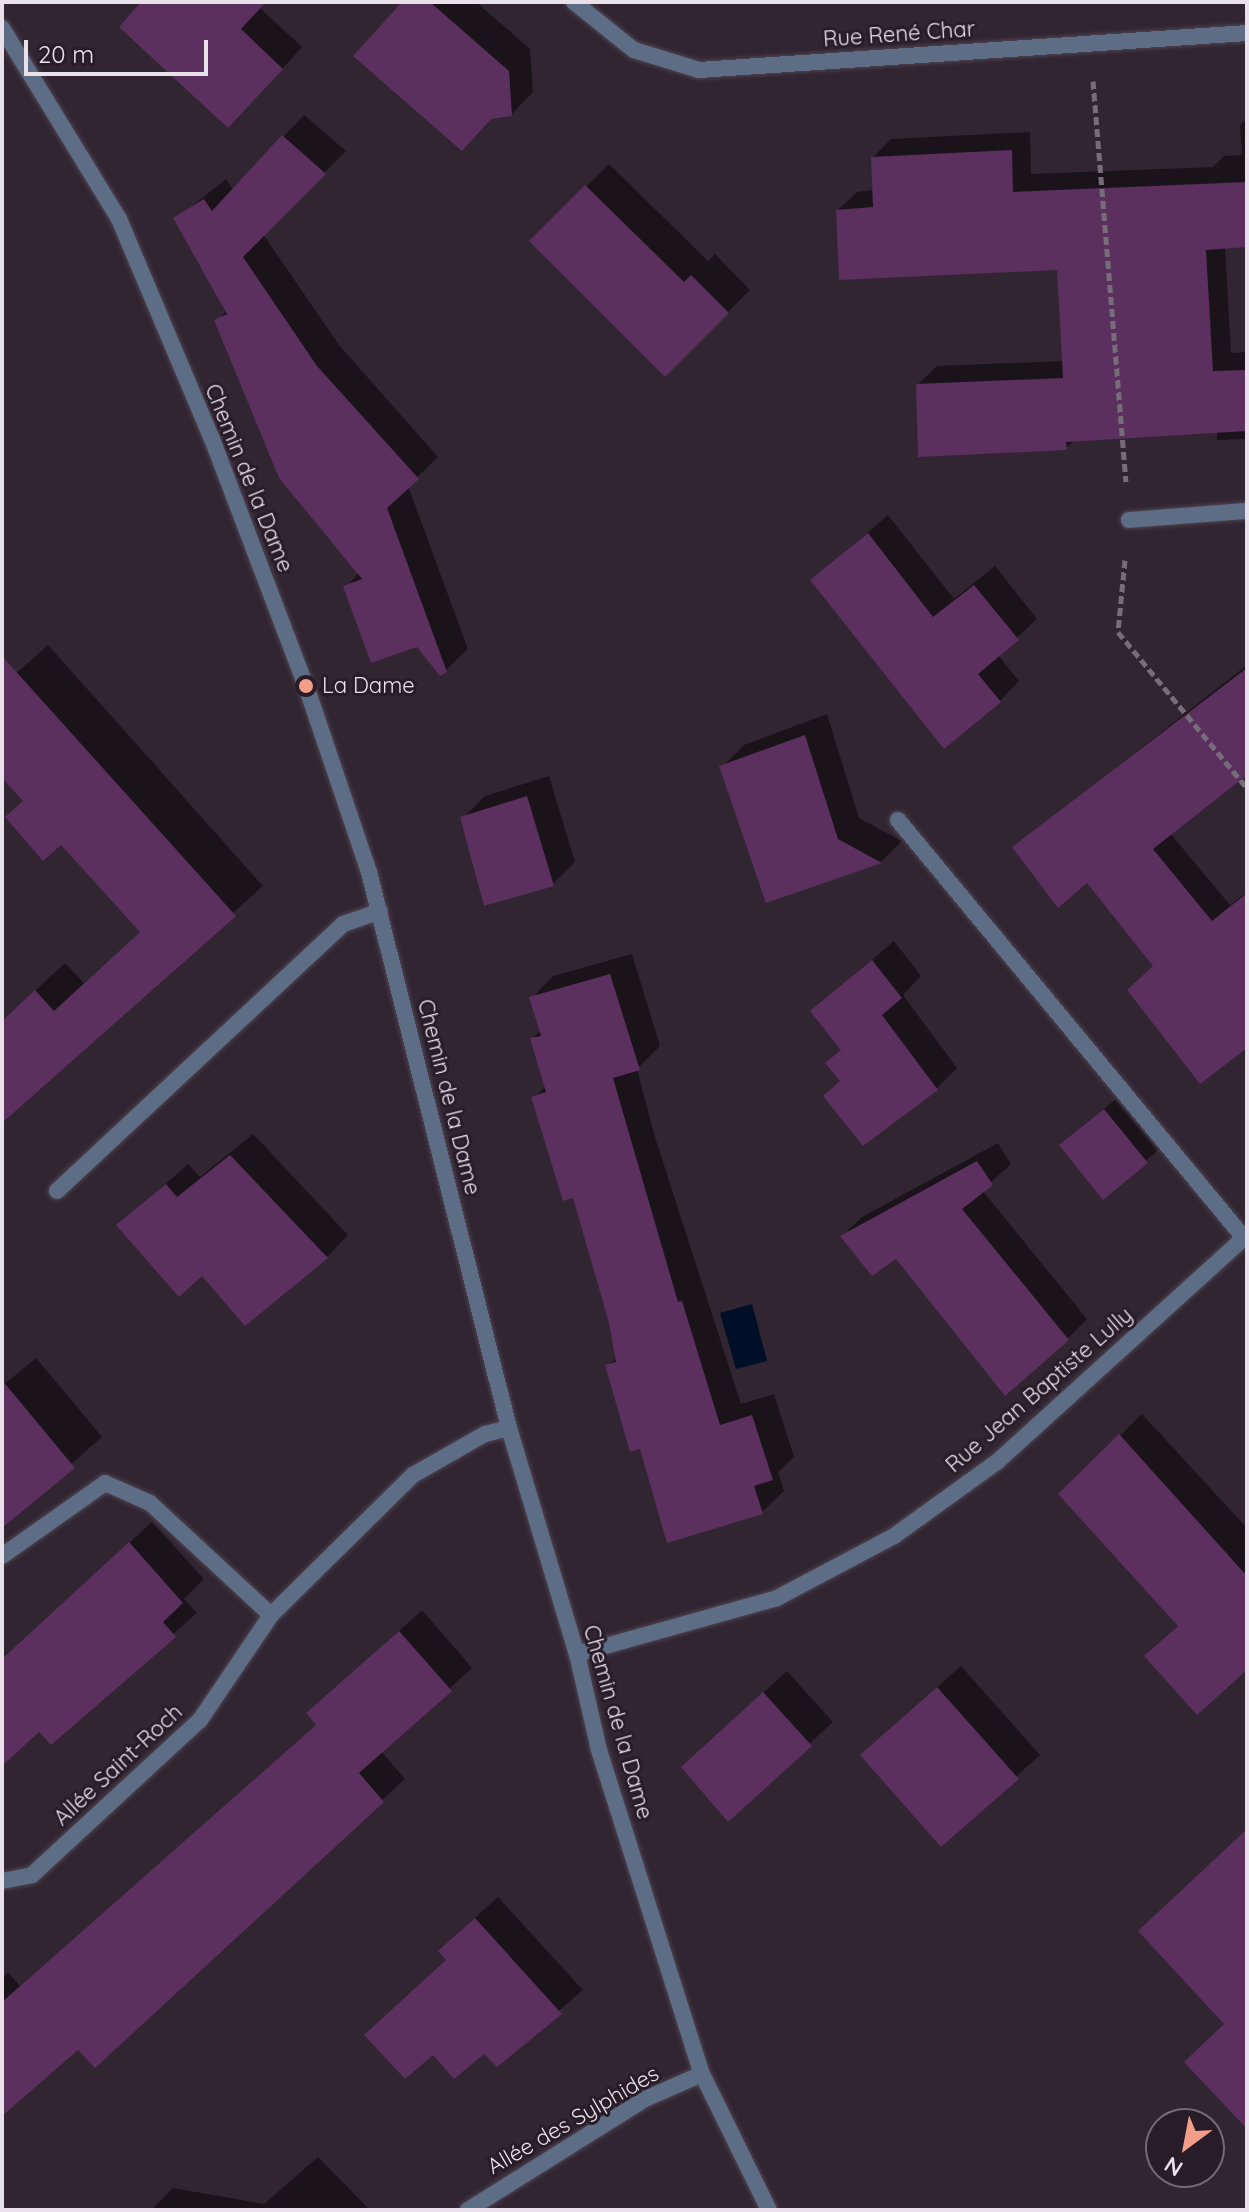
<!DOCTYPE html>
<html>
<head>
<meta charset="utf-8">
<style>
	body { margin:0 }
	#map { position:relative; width:1249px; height:2212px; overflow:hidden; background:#312532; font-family:Quicksand,sans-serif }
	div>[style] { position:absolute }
	.water>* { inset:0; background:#000f27 }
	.shadow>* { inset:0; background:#0007 }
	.building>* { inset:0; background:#5b2f5e }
	.path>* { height:5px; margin-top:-2.5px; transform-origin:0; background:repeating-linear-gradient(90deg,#776d78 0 8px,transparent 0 12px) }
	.roads { filter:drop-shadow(0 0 2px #4e434f) drop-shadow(0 0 2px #4e434f) }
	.lane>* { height:16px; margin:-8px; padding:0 8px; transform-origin:8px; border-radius:8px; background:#5d6d85 }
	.street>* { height:16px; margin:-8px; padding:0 8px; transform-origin:8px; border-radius:8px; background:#5d6d85 }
	.dots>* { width:22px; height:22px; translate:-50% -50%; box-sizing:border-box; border:4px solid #271c28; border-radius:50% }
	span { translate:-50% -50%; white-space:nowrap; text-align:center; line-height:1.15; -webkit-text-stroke:6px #271c28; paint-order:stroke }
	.street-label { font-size:22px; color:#e9e1e9 }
	.poi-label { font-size:22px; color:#e9e1e9 }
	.left { translate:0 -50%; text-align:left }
	.frame { position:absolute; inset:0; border:4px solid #e9e1e9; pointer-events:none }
	.north { position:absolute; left:1145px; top:2108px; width:80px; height:80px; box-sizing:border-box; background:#271c28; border:2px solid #756b75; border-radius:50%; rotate:212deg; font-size:22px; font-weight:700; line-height:32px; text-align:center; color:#e9e1e9 }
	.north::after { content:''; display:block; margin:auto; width:28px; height:36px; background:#f49e89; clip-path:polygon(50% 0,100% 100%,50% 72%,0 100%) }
	.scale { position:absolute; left:24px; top:40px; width:184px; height:36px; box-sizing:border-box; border:4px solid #e9e1e9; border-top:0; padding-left:10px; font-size:24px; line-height:28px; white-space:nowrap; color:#e9e1e9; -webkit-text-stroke:6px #271c28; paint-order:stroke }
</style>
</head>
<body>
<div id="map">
	<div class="water">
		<div style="clip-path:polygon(752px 1304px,767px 1361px,736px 1369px,720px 1313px)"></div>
	</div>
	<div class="shadow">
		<div style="clip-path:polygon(144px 2px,265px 2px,260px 8px,302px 47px,249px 105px)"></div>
		<div style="clip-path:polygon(405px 2px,476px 2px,530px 49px,533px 92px,512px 114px)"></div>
		<div style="clip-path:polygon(304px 115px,346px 151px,263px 234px,339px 345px,438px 457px,408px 486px,468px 649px,446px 670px,346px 587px,359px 573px,217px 321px,227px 310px,176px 219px,226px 179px,233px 190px)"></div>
		<div style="clip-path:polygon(1247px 118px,1247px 246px,1225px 247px,1231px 353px,1247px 352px,1247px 439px,1217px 440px,1217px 431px,1075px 440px,1066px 448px,918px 384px,937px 366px,1064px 361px,1059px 268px,838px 210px,857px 192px,874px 190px,873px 157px,891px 139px,1030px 132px,1031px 174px,1213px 167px,1224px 156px,1242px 155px,1240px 125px)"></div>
		<div style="clip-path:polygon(609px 164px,708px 261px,715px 254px,750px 290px,665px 374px,531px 241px)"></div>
		<div style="clip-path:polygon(888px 515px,954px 599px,995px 566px,1037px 619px,998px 655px,1019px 681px,1000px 701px,813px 580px)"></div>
		<div style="clip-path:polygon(48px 645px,263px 886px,2px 1120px,2px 1021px,65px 963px,84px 983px,142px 931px,2px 775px,2px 686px)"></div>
		<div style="clip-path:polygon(1247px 665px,1247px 772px,1170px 833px,1230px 905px,1247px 892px,1247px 1045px,1155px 965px,1088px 880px,1015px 847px)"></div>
		<div style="clip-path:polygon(827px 714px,859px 818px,902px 841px,881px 862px,767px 901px,722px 767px,744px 745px)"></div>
		<div style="clip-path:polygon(549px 776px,575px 862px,553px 884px,486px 903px,463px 818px,485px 796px)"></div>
		<div style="clip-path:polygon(894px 941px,921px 976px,903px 995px,957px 1068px,936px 1089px,842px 1080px,843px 1049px,812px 1011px)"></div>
		<div style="clip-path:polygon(632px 954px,660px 1046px,637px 1069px,654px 1134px,741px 1404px,774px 1394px,794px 1457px,778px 1472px,784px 1491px,762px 1512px,641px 1447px,608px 1366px,617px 1357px,611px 1322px,574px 1195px,534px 1098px,546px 1086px,532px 1039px,541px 1030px,532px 998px,553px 976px)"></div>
		<div style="clip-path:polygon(1116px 1099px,1158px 1150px,1103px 1198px,1073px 1134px)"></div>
		<div style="clip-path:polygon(253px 1134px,348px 1235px,327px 1257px,202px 1274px,119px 1225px,188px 1164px,200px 1177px)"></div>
		<div style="clip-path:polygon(998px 1143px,1011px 1164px,982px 1190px,1087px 1319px,1067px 1339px,896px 1256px,842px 1236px,862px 1217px)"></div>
		<div style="clip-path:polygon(36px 1358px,102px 1437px,2px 1525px,2px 1386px)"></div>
		<div style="clip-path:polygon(1142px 1414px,1247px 1528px,1247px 1668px,1147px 1656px,1179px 1625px,1061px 1494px)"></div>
		<div style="clip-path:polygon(152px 1522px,204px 1579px,184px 1599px,197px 1613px,51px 1742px,39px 1729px,2px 1762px,2px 1660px)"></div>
		<div style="clip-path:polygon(422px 1610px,472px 1668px,381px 1751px,405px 1779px,95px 2065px,78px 2047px,2px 2107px,2px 1978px,8px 1972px,20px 1986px,166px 1858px,318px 1724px,308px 1713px)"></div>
		<div style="clip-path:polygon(961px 1666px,1040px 1755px,942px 1844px,885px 1733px)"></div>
		<div style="clip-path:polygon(787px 1671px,833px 1722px,728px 1819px,706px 1745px)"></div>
		<div style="clip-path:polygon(498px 1897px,583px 1990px,497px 2064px,484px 2052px,434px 2053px,448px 1959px,463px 1929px)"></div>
		<div style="clip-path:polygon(318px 2157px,370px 2210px,151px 2210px,173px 2188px,264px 2204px)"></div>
	</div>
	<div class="building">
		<div style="clip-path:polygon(141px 2px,266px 2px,241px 29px,283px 69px,228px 128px,119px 27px)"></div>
		<div style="clip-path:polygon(402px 2px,430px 2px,509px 71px,512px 116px,491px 119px,462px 151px,353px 56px)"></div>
		<div style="clip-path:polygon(282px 135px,326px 174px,243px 257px,317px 366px,419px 479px,387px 508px,447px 672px,440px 676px,417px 647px,371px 663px,343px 586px,362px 579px,279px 478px,214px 320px,227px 314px,173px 218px,204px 199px,212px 211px)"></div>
		<div style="clip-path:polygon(1012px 150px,1013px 192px,1247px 182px,1247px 247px,1206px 250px,1213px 371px,1247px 370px,1247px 431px,1066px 442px,1067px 450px,918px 457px,916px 384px,1063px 378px,1057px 270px,839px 280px,836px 210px,873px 207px,871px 157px)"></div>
		<div style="clip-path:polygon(585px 185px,684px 282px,691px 275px,729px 313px,665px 377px,529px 241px)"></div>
		<div style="clip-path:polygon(868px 533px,933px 617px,974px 585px,1019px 640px,978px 674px,1001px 702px,944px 749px,810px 580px)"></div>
		<div style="clip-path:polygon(2px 656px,236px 916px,2px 1123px,2px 1021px,35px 990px,54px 1011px,140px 932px,61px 845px,43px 861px,5px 817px,23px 801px,2px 778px)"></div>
		<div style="clip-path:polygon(1247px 668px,1247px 775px,1153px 849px,1212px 921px,1247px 893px,1247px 1048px,1200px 1084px,1127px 990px,1153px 966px,1087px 883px,1058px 908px,1012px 847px)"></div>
		<div style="clip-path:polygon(805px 735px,838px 839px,882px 863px,766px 903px,719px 766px)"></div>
		<div style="clip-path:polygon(527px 796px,554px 886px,484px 906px,460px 817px)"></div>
		<div style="clip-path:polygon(872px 960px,902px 998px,882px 1015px,938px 1090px,863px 1146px,823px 1096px,840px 1081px,825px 1063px,841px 1050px,810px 1011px)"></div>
		<div style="clip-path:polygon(610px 974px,640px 1070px,613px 1078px,678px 1302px,682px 1301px,720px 1425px,752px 1415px,773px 1480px,754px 1486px,763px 1514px,667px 1543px,640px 1449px,630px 1452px,605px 1365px,616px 1362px,609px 1323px,573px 1198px,563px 1201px,531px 1097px,546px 1092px,530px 1038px,541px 1036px,529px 997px)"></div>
		<div style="clip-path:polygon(1104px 1109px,1148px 1163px,1103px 1200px,1059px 1145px)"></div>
		<div style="clip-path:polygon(230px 1155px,328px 1258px,245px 1326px,202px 1276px,179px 1297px,116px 1225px,166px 1184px,177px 1197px)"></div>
		<div style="clip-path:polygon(977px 1161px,993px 1185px,962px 1209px,1069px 1340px,1005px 1396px,896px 1259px,872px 1276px,840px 1236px)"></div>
		<div style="clip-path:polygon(2px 1380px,75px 1468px,2px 1528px)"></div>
		<div style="clip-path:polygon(1119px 1434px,1247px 1576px,1247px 1670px,1197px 1715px,1144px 1656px,1178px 1626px,1058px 1494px)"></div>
		<div style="clip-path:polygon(129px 1542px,183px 1603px,163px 1622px,176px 1637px,51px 1745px,39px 1732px,2px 1766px,2px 1659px)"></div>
		<div style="clip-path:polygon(399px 1631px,452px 1691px,359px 1773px,384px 1802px,95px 2068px,78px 2050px,2px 2116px,2px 2002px,316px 1725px,306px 1713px)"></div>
		<div style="clip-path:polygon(937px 1687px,1019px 1779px,941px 1847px,860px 1755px)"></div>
		<div style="clip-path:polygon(763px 1692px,812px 1746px,728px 1822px,681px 1767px)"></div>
		<div style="clip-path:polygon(1247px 1829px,1247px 2129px,1184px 2062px,1224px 2024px,1138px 1931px)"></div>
		<div style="clip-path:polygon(475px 1918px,562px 2014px,497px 2067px,484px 2054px,454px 2079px,433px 2055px,405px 2079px,364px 2035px,446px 1960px,438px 1951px)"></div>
	</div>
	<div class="path">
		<div style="left:1093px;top:81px;width:402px;rotate:85.3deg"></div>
		<div style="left:1125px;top:560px;width:72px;rotate:95.6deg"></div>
		<div style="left:1118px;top:632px;width:202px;rotate:50.4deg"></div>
	</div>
	<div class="roads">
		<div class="lane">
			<div style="left:898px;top:820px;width:543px;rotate:50.38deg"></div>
			<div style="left:57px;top:1191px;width:391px;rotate:-43deg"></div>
			<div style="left:343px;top:924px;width:39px;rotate:-19deg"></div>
		</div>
		<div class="street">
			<div style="left:574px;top:2px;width:77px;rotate:38.7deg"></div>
			<div style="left:634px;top:50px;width:68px;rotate:17.1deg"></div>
			<div style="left:699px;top:70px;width:549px;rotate:-3.86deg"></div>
			<div style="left:2px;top:28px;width:224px;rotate:58.5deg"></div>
			<div style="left:119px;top:219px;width:239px;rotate:67.1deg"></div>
			<div style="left:212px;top:439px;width:264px;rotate:69.2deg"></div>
			<div style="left:306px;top:686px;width:196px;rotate:71.3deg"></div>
			<div style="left:369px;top:872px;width:573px;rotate:75.87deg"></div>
			<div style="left:509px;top:1428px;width:236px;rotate:73.3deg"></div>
			<div style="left:577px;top:1654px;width:98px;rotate:77.1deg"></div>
			<div style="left:599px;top:1750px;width:340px;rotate:72.4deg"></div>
			<div style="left:702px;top:2074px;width:152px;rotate:63.8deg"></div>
			<div style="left:1129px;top:520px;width:118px;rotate:-4.4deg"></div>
			<div style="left:2px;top:1556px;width:126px;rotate:-35.3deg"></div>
			<div style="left:105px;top:1483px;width:49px;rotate:24deg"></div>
			<div style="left:150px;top:1503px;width:165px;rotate:42.8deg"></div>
			<div style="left:577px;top:1654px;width:208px;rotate:-15.6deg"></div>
			<div style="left:777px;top:1598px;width:132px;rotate:-27.9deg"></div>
			<div style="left:894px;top:1536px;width:128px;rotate:-35.8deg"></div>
			<div style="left:998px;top:1461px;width:336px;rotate:-42.2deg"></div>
			<div style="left:2px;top:1881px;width:31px;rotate:-11deg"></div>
			<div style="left:32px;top:1875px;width:229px;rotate:-42.7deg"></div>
			<div style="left:200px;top:1720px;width:127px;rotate:-55.9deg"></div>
			<div style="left:271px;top:1615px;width:199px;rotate:-44.6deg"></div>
			<div style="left:413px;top:1475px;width:83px;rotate:-29.7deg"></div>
			<div style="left:485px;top:1434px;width:25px;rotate:-14deg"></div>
			<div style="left:468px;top:2210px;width:209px;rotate:-32.1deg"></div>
			<div style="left:645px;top:2099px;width:62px;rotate:-23.7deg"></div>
		</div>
	</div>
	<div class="dots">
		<div style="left:306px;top:686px;background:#f49e89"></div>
	</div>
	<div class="street-label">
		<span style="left:899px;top:34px;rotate:-4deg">Rue René Char</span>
		<span style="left:249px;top:478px;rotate:68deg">Chemin de la Dame</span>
		<span style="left:449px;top:1097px;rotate:76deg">Chemin de la Dame</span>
		<span style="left:1039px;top:1390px;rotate:-41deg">Rue Jean Baptiste Lully</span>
		<span style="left:618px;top:1722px;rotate:74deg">Chemin de la Dame</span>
		<span style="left:118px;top:1765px;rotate:-43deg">Allée Saint-Roch</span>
		<span style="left:573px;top:2120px;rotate:-30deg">Allée des Sylphides</span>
	</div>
	<div class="poi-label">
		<span class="left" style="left:322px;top:686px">La Dame</span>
	</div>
	<div class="frame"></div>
	<div class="north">N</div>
	<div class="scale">20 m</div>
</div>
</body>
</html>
